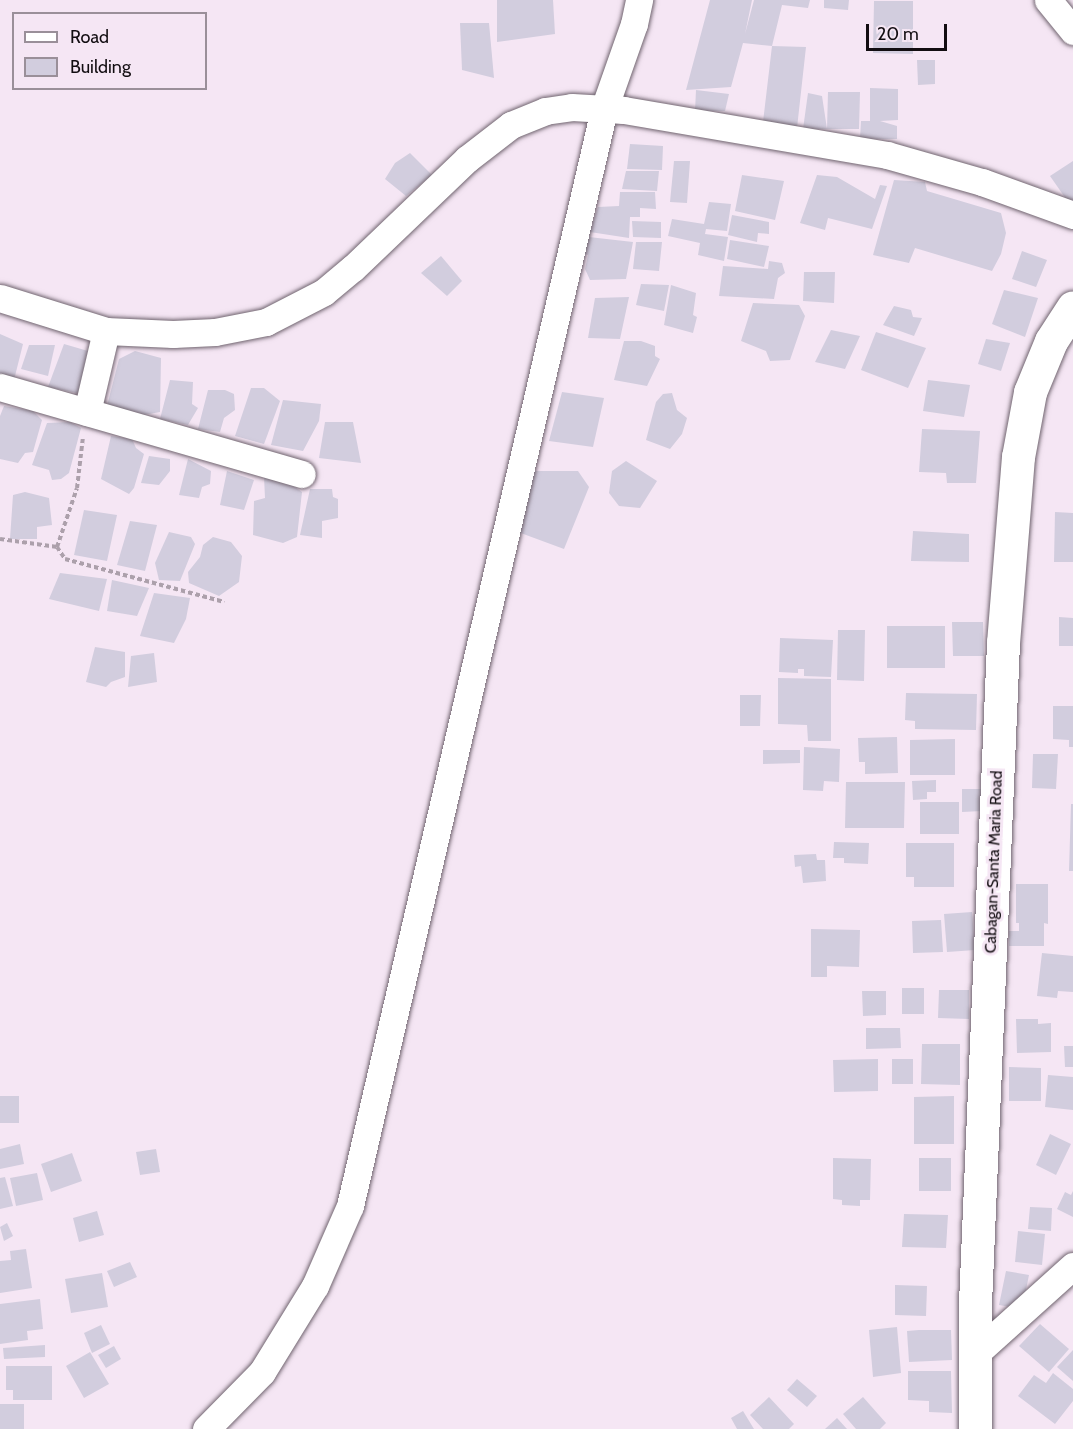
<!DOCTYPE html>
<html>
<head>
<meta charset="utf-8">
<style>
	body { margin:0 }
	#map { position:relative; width:1073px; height:1429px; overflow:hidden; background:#f5e6f4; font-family:Cabin,sans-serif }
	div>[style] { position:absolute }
	.building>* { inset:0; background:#d2cdde }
	.path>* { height:4px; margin-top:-2px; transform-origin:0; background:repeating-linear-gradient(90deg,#aca0ab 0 4.5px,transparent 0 7.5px) }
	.roads { filter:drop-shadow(0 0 2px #70646f) drop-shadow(0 0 2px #70646f) }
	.minor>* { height:27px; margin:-13.5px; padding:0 13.5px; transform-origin:13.5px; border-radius:13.5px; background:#fff }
	.major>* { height:33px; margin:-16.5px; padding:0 16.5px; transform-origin:16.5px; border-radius:16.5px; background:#fff }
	span { translate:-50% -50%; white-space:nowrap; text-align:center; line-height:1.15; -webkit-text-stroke:6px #f5e6f4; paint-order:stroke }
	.street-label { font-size:16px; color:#120d11 }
	.legend { position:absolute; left:12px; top:12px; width:195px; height:78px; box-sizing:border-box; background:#f5e6f4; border:2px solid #9a8f99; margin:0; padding:8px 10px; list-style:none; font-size:18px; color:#120d11 }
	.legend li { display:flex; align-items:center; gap:12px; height:30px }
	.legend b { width:30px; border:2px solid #9a8f99 }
	.scale { position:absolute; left:866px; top:24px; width:81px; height:27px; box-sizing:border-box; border:3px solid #120d11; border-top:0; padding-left:8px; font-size:18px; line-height:21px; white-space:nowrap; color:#120d11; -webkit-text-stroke:4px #f5e6f4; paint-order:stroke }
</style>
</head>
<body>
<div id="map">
	<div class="building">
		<div style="clip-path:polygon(497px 0,553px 0,555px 34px,497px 42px)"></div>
		<div style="clip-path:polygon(710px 0,752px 0,745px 34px,754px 0,810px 0,808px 8px,782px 5px,772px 46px,806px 47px,797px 128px,763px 122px,772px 46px,743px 43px,731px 87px,686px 90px)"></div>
		<div style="clip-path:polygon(824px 0,849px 0,848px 10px,824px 8px)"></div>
		<div style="clip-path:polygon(874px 1px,913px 1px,913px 54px,873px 53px)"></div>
		<div style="clip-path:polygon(460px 23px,489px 23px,494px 78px,462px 70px)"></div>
		<div style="clip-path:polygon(917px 60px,935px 60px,935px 84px,918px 85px)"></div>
		<div style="clip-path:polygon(870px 88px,898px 89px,898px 120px,880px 121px,897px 126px,897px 139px,860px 139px,861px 121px,870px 121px)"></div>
		<div style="clip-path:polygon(696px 90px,729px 94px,725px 111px,695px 111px)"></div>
		<div style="clip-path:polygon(828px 92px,860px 92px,859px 129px,827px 129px)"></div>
		<div style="clip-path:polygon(808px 93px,822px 96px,827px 129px,803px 129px)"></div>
		<div style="clip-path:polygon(630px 144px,663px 146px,662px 170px,627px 169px)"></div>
		<div style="clip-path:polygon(410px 153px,432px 175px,406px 196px,385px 179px,395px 163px)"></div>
		<div style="clip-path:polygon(674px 161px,690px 161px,687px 203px,670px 202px)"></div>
		<div style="clip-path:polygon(1073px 161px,1073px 209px,1050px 176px)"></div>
		<div style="clip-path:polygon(626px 171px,659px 171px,657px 191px,622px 189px)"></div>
		<div style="clip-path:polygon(742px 175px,784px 181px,775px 220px,735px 211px)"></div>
		<div style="clip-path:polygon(817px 175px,837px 177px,875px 199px,880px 185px,887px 186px,872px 229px,828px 218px,825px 230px,800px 223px)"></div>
		<div style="clip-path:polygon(894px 180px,925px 182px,927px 191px,1001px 213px,1006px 233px,1001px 254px,992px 271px,915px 248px,909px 263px,873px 255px)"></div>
		<div style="clip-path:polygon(620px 192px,655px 192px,656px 209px,640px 208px,640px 217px,630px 217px,629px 238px,590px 232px,598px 207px,619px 206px)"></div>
		<div style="clip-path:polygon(709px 202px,731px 204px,727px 231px,706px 229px,705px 234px,728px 237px,724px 261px,698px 255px,700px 243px,668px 236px,672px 219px,704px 224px)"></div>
		<div style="clip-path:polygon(732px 215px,769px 222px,769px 234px,758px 233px,757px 242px,728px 235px)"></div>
		<div style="clip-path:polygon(632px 221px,661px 222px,661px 238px,633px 237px)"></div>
		<div style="clip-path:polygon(580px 236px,633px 242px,626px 279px,590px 280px,585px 269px,588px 255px,579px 252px)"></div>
		<div style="clip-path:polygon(730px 240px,769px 246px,764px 267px,727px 259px)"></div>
		<div style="clip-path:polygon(636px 242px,662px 242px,659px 271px,633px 269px)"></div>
		<div style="clip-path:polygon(1022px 251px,1047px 260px,1036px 287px,1012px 279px)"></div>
		<div style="clip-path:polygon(441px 256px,462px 281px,447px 296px,421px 273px)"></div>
		<div style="clip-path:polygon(769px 261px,782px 263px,785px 273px,778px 278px,774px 299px,719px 296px,723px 266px,768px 269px)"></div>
		<div style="clip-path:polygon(804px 272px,835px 272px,834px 303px,803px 301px)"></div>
		<div style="clip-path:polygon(641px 284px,669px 285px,664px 311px,636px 305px)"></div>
		<div style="clip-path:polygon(671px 285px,696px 293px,693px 315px,697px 317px,693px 333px,664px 325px)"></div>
		<div style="clip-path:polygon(1004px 290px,1038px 298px,1025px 337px,992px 324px)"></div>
		<div style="clip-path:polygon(629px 297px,620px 339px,588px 338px,595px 298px)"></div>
		<div style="clip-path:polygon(753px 303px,799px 305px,805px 316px,790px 360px,770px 361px,766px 351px,741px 341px)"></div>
		<div style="clip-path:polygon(894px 306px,911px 310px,913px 317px,922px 318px,914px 336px,883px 325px)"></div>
		<div style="clip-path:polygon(831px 330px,860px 336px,845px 369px,815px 362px)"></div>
		<div style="clip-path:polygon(876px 332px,926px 348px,908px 388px,861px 370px)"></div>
		<div style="clip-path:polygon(0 334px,23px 344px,14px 380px,0 378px)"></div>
		<div style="clip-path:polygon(986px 339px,1010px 343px,1001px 371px,978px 364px)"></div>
		<div style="clip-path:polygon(624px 341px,641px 341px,655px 346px,655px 356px,660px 359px,647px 386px,614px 380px)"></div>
		<div style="clip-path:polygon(64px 344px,88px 351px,83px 386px,77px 393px,48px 387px)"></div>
		<div style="clip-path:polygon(29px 345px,55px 345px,48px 376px,21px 369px)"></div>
		<div style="clip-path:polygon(135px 351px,161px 358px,160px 412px,138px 416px,107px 406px,119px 359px)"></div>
		<div style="clip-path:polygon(170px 380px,193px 382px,192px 404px,198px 408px,188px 425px,160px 419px)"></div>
		<div style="clip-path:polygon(928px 380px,970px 385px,964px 417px,923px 411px)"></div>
		<div style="clip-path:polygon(251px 388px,264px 388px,280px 401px,264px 444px,235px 436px)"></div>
		<div style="clip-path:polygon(208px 390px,225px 390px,234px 394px,235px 410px,224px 418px,220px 432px,198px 429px)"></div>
		<div style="clip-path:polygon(562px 392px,604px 398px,593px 447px,549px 441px)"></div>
		<div style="clip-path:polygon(672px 393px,677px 410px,687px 418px,682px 434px,670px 449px,646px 440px,656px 402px,663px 394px)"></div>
		<div style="clip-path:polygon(283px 400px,321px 404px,319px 421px,303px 451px,271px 445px)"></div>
		<div style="clip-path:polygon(4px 406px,33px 411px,42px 420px,33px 452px,25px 453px,18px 463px,0 459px,0 416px)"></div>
		<div style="clip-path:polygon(70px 422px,81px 428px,69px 473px,61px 479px,52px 480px,49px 470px,32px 465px,47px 423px)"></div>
		<div style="clip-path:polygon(325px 422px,353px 422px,361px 463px,319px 458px)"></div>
		<div style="clip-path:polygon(922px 429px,980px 431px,976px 483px,947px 483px,946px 473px,919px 472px)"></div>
		<div style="clip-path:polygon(111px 436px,132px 439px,136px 448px,144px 454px,134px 488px,129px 494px,101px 479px)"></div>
		<div style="clip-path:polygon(149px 456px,170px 459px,170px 471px,159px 485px,141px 483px)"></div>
		<div style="clip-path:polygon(188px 459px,211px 471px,210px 484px,202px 487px,199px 498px,179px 495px)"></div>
		<div style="clip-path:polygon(626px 461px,657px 481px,640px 508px,619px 506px,609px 493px,612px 471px)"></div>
		<div style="clip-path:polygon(227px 471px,254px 480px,244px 510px,220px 505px)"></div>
		<div style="clip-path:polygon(534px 471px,578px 471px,589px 487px,564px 549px,518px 532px)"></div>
		<div style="clip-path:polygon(264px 477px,283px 479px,302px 492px,297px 537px,283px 543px,253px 535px,254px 501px,265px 498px)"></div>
		<div style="clip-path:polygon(310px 489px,332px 489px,333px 497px,338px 499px,338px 518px,322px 521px,322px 538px,300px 535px)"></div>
		<div style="clip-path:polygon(25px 492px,49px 498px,52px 525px,37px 527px,37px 539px,10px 539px,13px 495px)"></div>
		<div style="clip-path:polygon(84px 510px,117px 515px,107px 561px,74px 555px)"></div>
		<div style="clip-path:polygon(1055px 512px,1073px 513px,1073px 562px,1054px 562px)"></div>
		<div style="clip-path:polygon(130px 521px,157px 525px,145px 571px,117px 565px)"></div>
		<div style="clip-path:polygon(913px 531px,969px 534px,969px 562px,911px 561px)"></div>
		<div style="clip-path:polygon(169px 532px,191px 537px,195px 544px,180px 581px,159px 580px,155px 563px)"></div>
		<div style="clip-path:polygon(213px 537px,231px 542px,242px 556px,239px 582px,219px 596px,189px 583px,188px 572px,200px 557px,203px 545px)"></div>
		<div style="clip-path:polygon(60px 573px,107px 579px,99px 611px,49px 599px)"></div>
		<div style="clip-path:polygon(112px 580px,149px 588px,137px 616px,107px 611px)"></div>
		<div style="clip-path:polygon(154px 593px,190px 598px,186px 619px,174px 643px,140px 636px)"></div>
		<div style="clip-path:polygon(1059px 617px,1073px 618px,1073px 646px,1059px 646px)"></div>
		<div style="clip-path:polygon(952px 622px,983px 622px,984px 656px,953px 656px)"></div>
		<div style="clip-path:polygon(887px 626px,945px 626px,945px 668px,887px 668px)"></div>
		<div style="clip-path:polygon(838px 630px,865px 630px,864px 681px,837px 680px)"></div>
		<div style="clip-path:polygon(780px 638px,833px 640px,831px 677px,804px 676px,804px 669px,798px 669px,798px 673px,779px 672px)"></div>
		<div style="clip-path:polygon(95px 647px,125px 652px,125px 677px,111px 682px,106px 687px,86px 682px)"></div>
		<div style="clip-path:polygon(154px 653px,157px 682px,128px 687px,131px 656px)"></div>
		<div style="clip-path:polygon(778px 678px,831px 679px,831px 741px,808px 741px,807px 725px,778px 724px)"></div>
		<div style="clip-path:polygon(906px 693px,977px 694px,976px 730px,915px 729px,915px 721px,905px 720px)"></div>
		<div style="clip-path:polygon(740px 695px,761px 695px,760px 726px,740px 726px)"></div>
		<div style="clip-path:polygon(1053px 706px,1073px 706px,1073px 747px,1069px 747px,1069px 740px,1053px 739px)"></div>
		<div style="clip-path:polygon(897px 737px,898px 773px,865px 774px,865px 762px,859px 762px,858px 738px)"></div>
		<div style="clip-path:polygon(955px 739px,955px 775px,910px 775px,910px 740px)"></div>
		<div style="clip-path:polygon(804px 747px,840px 749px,839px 782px,824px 781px,823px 791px,803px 790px)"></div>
		<div style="clip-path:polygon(763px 750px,800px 750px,800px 763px,763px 764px)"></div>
		<div style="clip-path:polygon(1033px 754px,1058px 754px,1056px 789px,1032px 788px)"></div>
		<div style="clip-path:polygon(936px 780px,936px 792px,927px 792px,927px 799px,913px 800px,912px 781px)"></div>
		<div style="clip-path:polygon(846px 782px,905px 782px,904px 828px,845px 828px)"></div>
		<div style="clip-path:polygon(962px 789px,982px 789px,982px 811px,962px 812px)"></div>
		<div style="clip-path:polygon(920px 802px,959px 802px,959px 834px,920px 834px)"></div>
		<div style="clip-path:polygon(1071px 804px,1073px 804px,1073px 871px,1069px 871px)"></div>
		<div style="clip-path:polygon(834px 842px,869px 843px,868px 864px,844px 863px,844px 858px,833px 858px)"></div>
		<div style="clip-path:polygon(906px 843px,954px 843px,954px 887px,914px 887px,914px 877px,906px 877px)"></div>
		<div style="clip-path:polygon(816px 854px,817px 860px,825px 860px,826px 881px,803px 883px,801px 866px,795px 867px,794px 855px)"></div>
		<div style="clip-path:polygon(1016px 884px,1048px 884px,1048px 924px,1044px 923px,1044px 946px,1009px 946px,1009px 931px,1019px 931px,1019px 923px,1016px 923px)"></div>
		<div style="clip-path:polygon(972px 912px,975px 950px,947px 952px,944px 914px)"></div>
		<div style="clip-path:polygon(941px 920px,943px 952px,913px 953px,912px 921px)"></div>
		<div style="clip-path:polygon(811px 929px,860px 930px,859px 967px,827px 966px,827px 977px,811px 977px)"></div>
		<div style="clip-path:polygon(1042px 953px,1073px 956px,1073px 992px,1058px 991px,1057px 998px,1037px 996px)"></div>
		<div style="clip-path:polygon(902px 988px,924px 988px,924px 1014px,902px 1014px)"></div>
		<div style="clip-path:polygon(939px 990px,969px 990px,969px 1019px,938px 1018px)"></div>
		<div style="clip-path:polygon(862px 991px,886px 991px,886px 1015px,863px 1016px)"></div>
		<div style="clip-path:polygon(1016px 1019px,1038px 1019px,1038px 1024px,1051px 1023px,1051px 1052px,1017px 1053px)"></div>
		<div style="clip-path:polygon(866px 1028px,900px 1028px,901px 1048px,866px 1049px)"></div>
		<div style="clip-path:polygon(922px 1044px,960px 1044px,960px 1085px,921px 1084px)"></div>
		<div style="clip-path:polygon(1064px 1046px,1073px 1046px,1073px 1067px,1065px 1067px)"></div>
		<div style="clip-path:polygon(878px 1059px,878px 1091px,834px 1092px,833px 1060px)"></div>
		<div style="clip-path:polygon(892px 1059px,913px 1059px,913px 1084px,892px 1084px)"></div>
		<div style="clip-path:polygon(1009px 1067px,1041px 1068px,1041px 1101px,1009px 1101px)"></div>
		<div style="clip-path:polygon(1048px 1075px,1073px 1077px,1073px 1110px,1045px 1107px)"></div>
		<div style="clip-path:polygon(0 1096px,19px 1096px,19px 1123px,0 1123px)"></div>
		<div style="clip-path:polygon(954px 1096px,954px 1144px,914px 1144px,914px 1097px)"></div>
		<div style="clip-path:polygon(1050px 1134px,1071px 1144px,1056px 1175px,1036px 1165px)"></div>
		<div style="clip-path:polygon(20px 1144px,24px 1164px,0 1169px,0 1149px)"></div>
		<div style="clip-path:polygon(156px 1149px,160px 1172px,140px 1175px,136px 1152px)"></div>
		<div style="clip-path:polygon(72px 1153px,82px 1181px,51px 1192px,41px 1164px)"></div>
		<div style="clip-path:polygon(833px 1158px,871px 1159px,870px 1200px,860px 1200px,860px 1206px,842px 1205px,842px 1200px,833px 1199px)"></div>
		<div style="clip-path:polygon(919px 1158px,951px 1158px,951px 1191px,919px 1191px)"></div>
		<div style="clip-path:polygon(37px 1173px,43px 1200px,16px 1206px,10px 1178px)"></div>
		<div style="clip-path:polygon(5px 1177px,13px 1206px,0 1209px,0 1178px)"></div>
		<div style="clip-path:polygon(1073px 1191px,1073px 1217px,1057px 1209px,1065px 1192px,1071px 1195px)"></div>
		<div style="clip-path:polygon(1030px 1207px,1052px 1208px,1051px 1231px,1028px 1229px)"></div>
		<div style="clip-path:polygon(97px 1211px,104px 1235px,79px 1242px,73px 1218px)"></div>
		<div style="clip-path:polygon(904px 1214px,948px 1215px,946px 1248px,902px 1247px)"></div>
		<div style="clip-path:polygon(7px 1223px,13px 1236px,4px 1241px,0 1227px)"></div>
		<div style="clip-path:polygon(1018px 1231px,1045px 1234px,1042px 1265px,1015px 1262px)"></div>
		<div style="clip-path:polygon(26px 1249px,32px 1288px,0 1293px,0 1261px,11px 1260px,10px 1251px)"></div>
		<div style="clip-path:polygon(130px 1262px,137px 1277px,114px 1287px,107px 1271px)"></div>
		<div style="clip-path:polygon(1006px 1271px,1029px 1275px,1022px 1309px,999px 1305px)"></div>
		<div style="clip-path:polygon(102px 1273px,108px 1307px,71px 1313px,65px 1279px)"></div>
		<div style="clip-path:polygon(895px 1285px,927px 1286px,926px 1316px,895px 1315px)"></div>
		<div style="clip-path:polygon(40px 1299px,43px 1329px,27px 1331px,28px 1340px,0 1344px,0 1304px)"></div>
		<div style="clip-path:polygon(1040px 1324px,1069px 1349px,1049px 1372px,1019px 1346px)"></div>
		<div style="clip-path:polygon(101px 1325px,110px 1344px,92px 1353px,84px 1333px)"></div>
		<div style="clip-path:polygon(897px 1327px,901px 1373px,873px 1377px,869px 1330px)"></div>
		<div style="clip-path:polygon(919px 1330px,951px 1330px,952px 1360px,909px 1362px,907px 1331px)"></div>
		<div style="clip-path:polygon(45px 1345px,45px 1357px,4px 1359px,3px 1348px)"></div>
		<div style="clip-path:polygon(114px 1346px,121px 1359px,106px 1368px,98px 1355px)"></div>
		<div style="clip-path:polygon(1073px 1350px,1073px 1381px,1057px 1367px)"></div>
		<div style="clip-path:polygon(90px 1352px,109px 1384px,84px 1398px,66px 1366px)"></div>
		<div style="clip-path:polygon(6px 1366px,52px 1366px,52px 1400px,13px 1400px,13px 1390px,6px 1390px)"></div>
		<div style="clip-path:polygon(908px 1371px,951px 1371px,952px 1413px,929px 1412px,929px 1401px,908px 1400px)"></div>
		<div style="clip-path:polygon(1053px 1373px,1073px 1389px,1073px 1401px,1055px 1424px,1018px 1396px,1034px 1375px,1046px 1383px)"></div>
		<div style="clip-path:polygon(797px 1379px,817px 1396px,807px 1407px,787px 1390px)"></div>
		<div style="clip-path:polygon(769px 1397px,794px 1424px,789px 1429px,763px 1429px,750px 1415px)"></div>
		<div style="clip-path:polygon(863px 1397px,886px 1423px,880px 1429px,856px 1429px,843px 1414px)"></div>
		<div style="clip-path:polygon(0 1404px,24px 1404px,24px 1429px,0 1429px)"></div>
		<div style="clip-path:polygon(743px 1411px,754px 1429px,737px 1429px,731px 1418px)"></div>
		<div style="clip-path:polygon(837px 1418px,847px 1429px,825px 1429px)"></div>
	</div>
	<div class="path">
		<div style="left:0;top:539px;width:58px;rotate:8deg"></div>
		<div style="left:57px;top:547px;width:14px;rotate:56deg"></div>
		<div style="left:65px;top:559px;width:165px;rotate:15.1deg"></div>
		<div style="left:57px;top:547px;width:62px;rotate:-71.3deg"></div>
		<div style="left:77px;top:488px;width:51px;rotate:-83.3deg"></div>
	</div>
	<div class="roads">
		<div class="minor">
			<div style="left:1048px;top:0;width:40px;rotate:51deg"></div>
			<div style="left:0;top:298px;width:111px;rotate:17.3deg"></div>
			<div style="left:106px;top:331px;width:67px;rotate:2.6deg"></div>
			<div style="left:173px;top:334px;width:42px;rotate:-2.7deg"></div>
			<div style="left:215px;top:332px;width:52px;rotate:-11.1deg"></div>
			<div style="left:266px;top:322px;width:65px;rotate:-27.3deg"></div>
			<div style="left:324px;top:292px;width:38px;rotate:-40deg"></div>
			<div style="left:353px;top:268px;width:158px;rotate:-43.7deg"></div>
			<div style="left:467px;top:159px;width:56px;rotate:-37.7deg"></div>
			<div style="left:511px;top:125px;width:37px;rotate:-22deg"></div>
			<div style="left:545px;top:111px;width:27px;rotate:-8deg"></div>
			<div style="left:572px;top:107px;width:52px;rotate:3.3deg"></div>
			<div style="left:624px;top:110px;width:267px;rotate:9.7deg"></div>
			<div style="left:887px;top:155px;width:99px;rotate:15.9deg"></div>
			<div style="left:982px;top:182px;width:97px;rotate:19.9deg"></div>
			<div style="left:0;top:387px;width:314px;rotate:16.1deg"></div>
			<div style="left:87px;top:412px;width:83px;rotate:-76.8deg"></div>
			<div style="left:974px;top:1355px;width:133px;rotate:-42deg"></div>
			<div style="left:206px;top:1429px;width:80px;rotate:-45.5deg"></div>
			<div style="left:262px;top:1372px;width:101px;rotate:-58.4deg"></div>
			<div style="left:315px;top:1286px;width:87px;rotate:-66.4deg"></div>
			<div style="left:350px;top:1206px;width:1126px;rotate:-76.96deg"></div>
			<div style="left:604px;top:109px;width:90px;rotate:-70.6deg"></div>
			<div style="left:634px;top:24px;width:25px;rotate:-78deg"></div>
		</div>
		<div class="major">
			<div style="left:975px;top:1429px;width:126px;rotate:-90deg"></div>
			<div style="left:975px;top:1303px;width:661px;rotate:-87.57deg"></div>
			<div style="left:1003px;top:643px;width:187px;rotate:-85.4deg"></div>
			<div style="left:1018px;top:457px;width:66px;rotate:-79.5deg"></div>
			<div style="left:1030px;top:392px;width:55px;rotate:-67.6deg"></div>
			<div style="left:1051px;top:341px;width:40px;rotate:-57.1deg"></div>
		</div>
	</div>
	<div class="street-label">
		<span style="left:994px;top:862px;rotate:-88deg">Cabagan-Santa Maria Road</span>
	</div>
	<ul class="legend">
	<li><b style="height:8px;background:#fff"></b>Road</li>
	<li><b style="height:16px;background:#d2cdde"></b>Building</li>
	</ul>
	<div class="scale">20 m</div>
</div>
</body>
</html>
